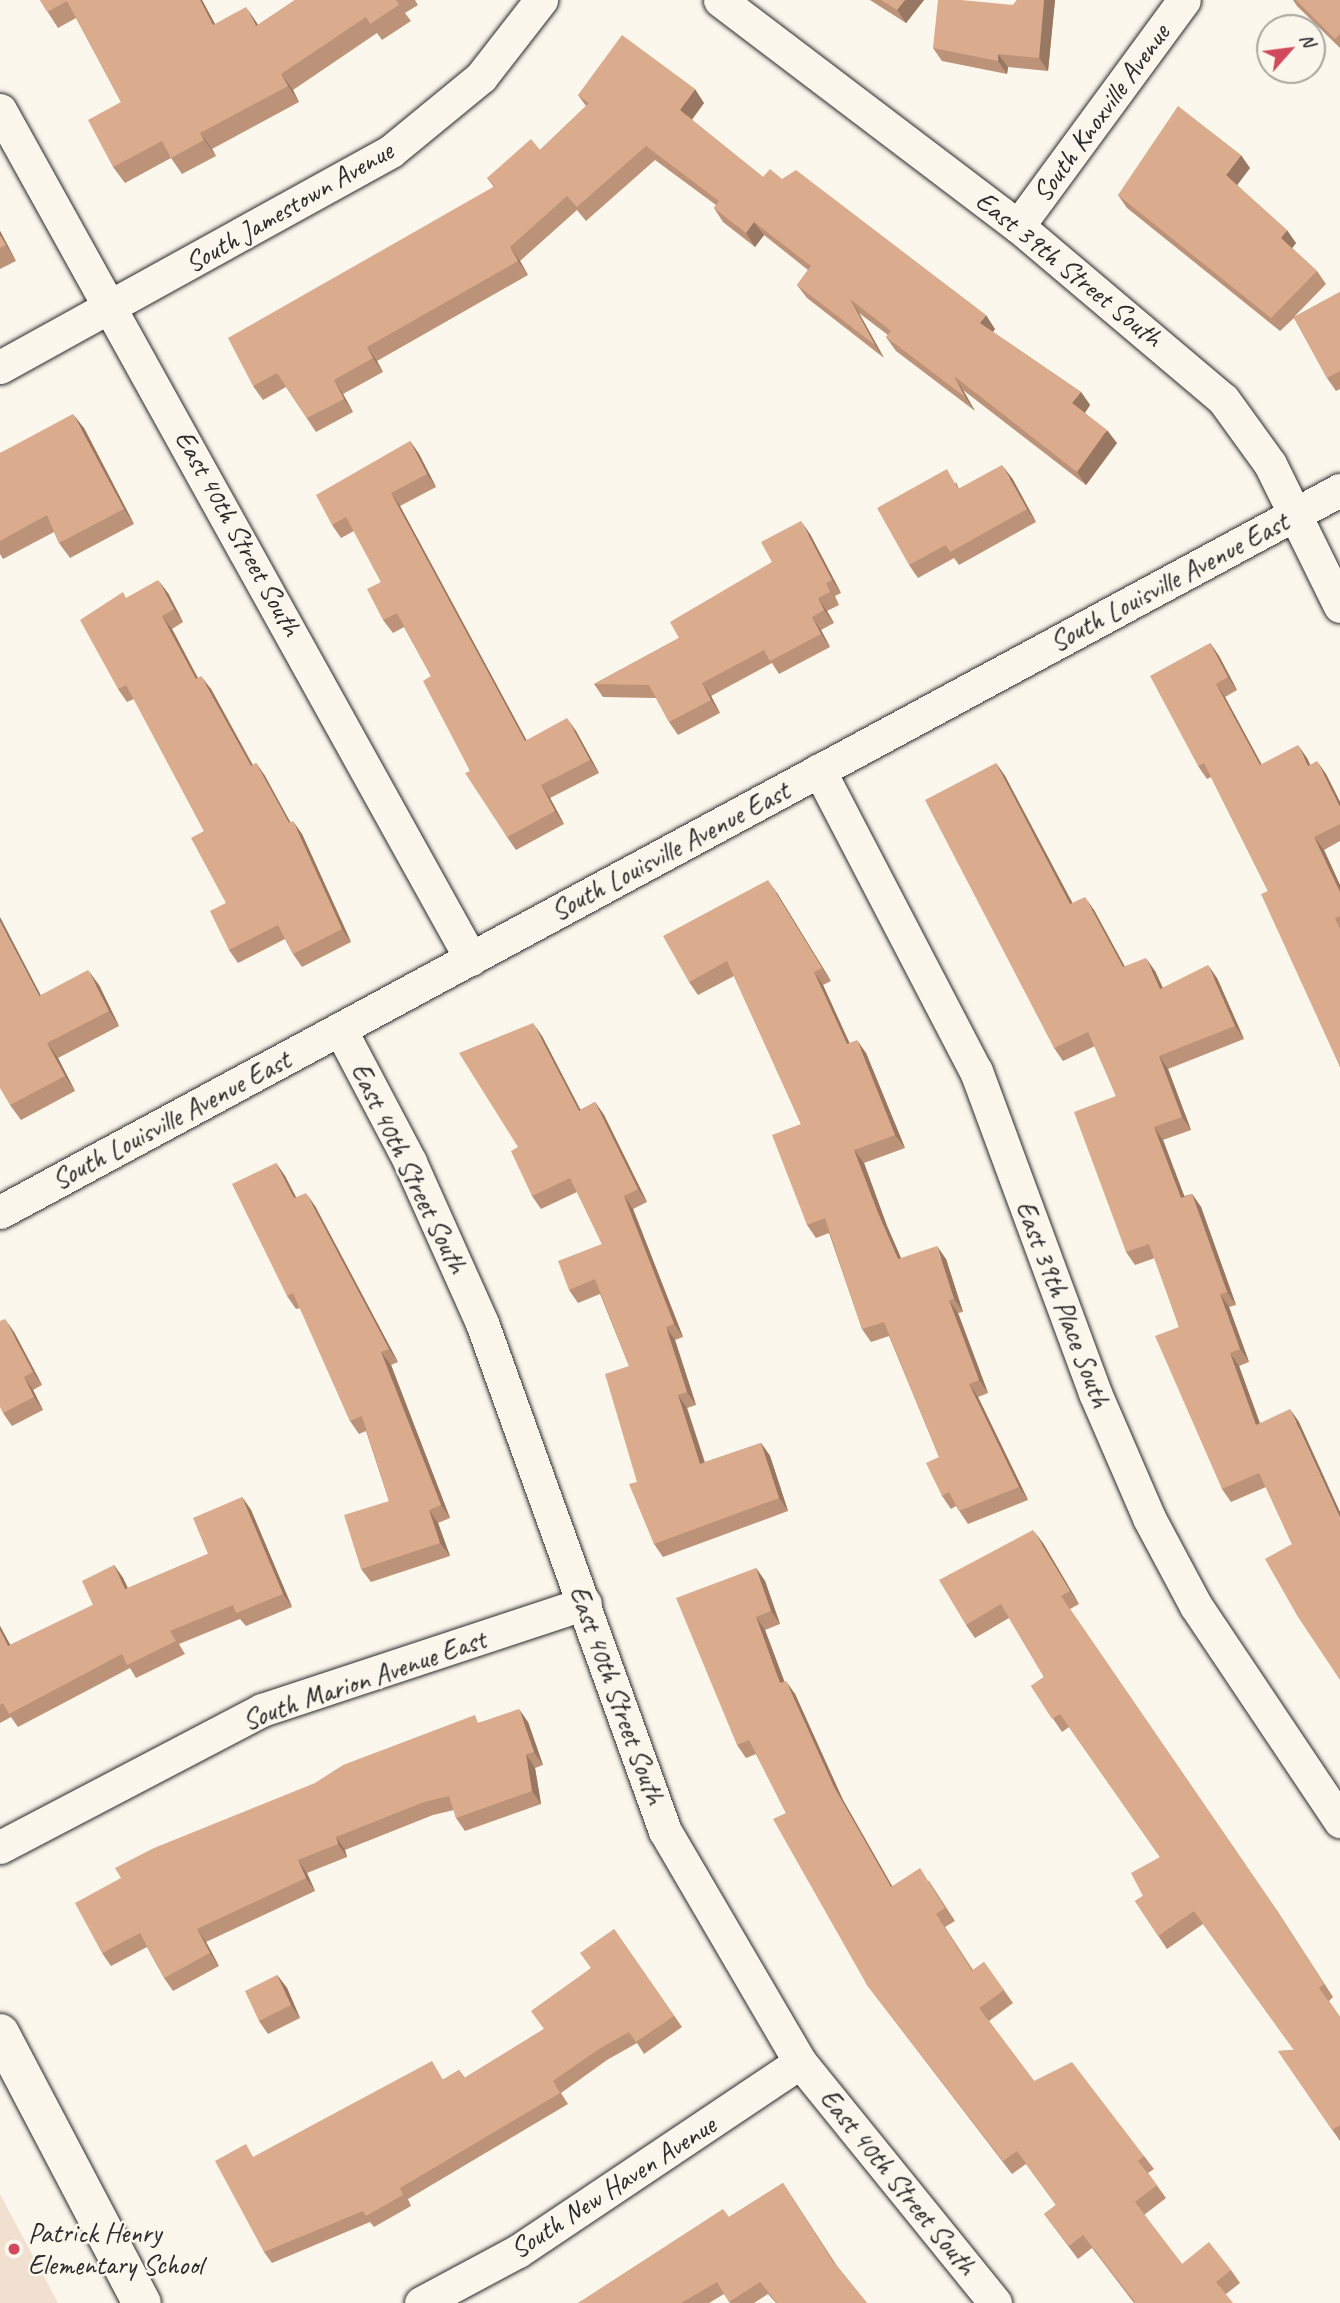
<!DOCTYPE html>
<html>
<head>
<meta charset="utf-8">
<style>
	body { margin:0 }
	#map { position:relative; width:1340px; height:2303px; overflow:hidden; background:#fbf7ec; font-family:Caveat,sans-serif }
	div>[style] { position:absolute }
	.built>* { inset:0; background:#f1e0d0 }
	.roads { filter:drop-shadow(0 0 2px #2b2b2b) drop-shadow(0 0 2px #2b2b2b) }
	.street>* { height:33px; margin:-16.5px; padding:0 16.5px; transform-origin:16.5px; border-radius:16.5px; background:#fbf7ec }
	.secondary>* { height:38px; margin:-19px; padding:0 19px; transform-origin:19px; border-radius:19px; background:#fbf7ec }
	.wall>* { inset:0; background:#bc9379 }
	.shaded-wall>* { inset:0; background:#997863 }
	.building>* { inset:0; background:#dbab8d }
	.dots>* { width:19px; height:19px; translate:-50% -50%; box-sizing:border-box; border:4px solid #fbf7ec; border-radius:50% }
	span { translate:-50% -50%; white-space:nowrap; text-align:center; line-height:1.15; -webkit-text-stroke:5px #fbf7ec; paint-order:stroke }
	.street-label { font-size:28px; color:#2b2b2b }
	.poi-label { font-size:28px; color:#2b2b2b }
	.left { translate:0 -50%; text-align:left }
	.north { position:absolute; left:1256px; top:14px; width:70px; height:70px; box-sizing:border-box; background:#fbf7ec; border:2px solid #a8a59f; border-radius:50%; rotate:62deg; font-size:19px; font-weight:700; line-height:28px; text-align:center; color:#2b2b2b }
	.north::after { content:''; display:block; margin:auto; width:24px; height:32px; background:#d1495b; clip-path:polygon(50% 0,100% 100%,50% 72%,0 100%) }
</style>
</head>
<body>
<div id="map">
	<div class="built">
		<div style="clip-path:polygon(0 2194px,58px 2303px,0 2303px)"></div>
	</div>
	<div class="roads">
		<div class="street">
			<div style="left:720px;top:0;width:374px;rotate:37.2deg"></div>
			<div style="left:1018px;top:226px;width:268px;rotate:40.2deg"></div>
			<div style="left:1223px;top:399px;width:80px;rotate:54.1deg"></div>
			<div style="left:1270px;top:464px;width:158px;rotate:63.8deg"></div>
			<div style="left:0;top:110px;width:971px;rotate:60.98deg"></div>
			<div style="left:1018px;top:226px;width:280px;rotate:-53.7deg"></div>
			<div style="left:0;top:367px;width:447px;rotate:-28.9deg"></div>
			<div style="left:391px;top:151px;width:117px;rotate:-39.4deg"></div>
			<div style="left:481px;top:77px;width:98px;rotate:-52.1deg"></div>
			<div style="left:819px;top:770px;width:339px;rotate:62.5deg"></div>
			<div style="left:976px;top:1071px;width:343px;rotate:69.7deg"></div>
			<div style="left:1095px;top:1393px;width:136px;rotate:66.6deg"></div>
			<div style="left:1149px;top:1518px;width:100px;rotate:61.9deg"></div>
			<div style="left:1196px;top:1606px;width:259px;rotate:56.2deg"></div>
			<div style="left:340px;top:1029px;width:150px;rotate:62.2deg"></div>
			<div style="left:410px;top:1162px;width:176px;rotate:65.9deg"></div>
			<div style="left:482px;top:1323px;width:540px;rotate:70.19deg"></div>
			<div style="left:665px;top:1831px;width:268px;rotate:59.7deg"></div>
			<div style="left:800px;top:2062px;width:310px;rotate:51deg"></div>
			<div style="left:0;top:1212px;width:1522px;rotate:-28.32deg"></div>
			<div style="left:0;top:1847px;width:296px;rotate:-27.6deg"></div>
			<div style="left:262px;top:1710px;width:340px;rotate:-18.3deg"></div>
			<div style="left:421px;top:2303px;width:110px;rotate:-28.2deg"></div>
			<div style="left:518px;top:2251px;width:339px;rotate:-33.8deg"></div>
		</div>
		<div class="secondary">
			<div style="left:0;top:2033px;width:305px;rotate:62.3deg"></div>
		</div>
	</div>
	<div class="wall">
		<div style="clip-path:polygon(40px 0,202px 0,215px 24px,258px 25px,295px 0,415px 0,418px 5px,405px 13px,411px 21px,382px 40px,377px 33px,293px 90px,299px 102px,212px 149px,216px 156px,182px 174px,171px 158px,125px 183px,113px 167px,121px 102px,76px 18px,58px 28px)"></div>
		<div style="clip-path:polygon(870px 0,924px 0,906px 23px)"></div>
		<div style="clip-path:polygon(1017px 0,1055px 0,1048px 71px,1008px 67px,1007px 74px,942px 61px,933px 48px,1013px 5px)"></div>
		<div style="clip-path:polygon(1293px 0,1340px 0,1340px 48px,1297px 6px)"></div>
		<div style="clip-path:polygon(578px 95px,704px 103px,692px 120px,763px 177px,782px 179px,995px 329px,993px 332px,1081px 392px,1090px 405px,1085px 413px,1117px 443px,1086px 485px,963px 390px,975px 411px,896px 351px,886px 337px,888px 335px,859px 313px,884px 358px,807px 298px,797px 285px,808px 270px,764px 235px,755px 247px,723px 222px,714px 208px,716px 205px,655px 160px,586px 221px,577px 210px,520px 261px,528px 275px,377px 361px,383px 372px,343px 394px,353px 412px,316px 432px,286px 387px,263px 400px,253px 386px,494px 187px,487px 178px,540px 150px,586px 106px)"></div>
		<div style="clip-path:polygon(1250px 168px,1237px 185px,1296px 243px,1292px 248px,1317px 271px,1326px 284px,1294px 317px,1340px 292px,1340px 389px,1336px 391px,1327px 378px,1294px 318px,1280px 331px,1127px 208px,1118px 195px)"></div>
		<div style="clip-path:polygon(0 231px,16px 261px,0 269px)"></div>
		<div style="clip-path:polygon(84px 428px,134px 524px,70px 558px,59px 543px,54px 532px,3px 559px,0 554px,0 453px)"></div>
		<div style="clip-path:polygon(410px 441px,419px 454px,436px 487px,400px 506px,526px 740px,576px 731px,599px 773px,550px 798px,564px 824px,516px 850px,507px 837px,470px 771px,431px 676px,404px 627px,393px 633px,383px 620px,381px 582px,354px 531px,341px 538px,332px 525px)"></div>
		<div style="clip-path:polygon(1012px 478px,1036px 522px,959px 565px,954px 558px,918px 578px,909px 565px,956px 482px,959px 489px)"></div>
		<div style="clip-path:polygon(810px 534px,841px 593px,835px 596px,839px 605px,827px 611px,834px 623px,821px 630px,830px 647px,779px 674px,772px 663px,711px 696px,720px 713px,678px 735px,669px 722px,656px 698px,603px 697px,594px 684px,679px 638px,772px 562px)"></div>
		<div style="clip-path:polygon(168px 593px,183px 622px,172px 629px,198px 678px,211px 689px,253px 765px,256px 763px,265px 776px,290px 823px,302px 834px,351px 942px,302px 967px,293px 954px,285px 939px,238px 963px,229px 950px,226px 903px,204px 831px,134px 699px,127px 702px,118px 689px,127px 598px)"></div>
		<div style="clip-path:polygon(1210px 643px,1219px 656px,1237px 690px,1225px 697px,1261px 764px,1307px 758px,1310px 765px,1326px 774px,1340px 802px,1340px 841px,1324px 850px,1340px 885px,1340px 1067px,1268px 891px,1211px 777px,1207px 779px,1198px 766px)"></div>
		<div style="clip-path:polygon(996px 763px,1005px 776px,1072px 903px,1094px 910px,1125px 967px,1155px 971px,1163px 988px,1217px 978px,1244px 1039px,1168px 1069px,1191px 1130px,1163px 1140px,1184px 1196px,1192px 1194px,1201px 1207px,1236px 1305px,1229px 1307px,1249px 1362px,1239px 1366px,1260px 1423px,1299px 1422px,1292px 1544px,1266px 1487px,1231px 1502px,1222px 1489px,1179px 1327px,1155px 1258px,1135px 1265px,1126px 1252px,1116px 1096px,1095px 1046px,1063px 1061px,1054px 1048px)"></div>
		<div style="clip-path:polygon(777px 893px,831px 981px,823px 985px,849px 1043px,866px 1053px,905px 1148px,864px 1163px,887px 1226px,901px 1258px,946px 1259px,963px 1312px,958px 1313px,988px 1393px,978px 1397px,1028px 1500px,968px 1524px,956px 1506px,951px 1509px,942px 1496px,939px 1457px,889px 1336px,871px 1342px,862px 1329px,829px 1233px,816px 1238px,807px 1225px,801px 1124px,734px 976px,698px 995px,689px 982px)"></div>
		<div style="clip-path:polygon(99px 985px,119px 1026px,58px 1058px,75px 1091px,21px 1120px,10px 1105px,41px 995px)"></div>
		<div style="clip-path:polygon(542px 1036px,580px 1110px,595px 1102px,604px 1115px,647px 1202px,633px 1209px,683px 1337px,675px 1340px,696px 1405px,687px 1408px,705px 1462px,761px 1443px,770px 1456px,788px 1511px,663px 1557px,654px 1544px,637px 1482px,629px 1366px,600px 1294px,578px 1303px,569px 1290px,602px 1244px,577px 1192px,541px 1209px,532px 1196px,518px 1147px)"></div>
		<div style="clip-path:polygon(276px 1163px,285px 1176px,296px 1197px,315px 1206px,398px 1362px,391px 1365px,450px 1518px,438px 1523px,450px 1556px,371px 1582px,361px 1569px,389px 1501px,366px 1431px,359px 1434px,350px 1421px,300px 1308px,296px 1309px,287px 1296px)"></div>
		<div style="clip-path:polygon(14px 1332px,42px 1385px,33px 1390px,43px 1410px,12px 1426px,3px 1413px)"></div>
		<div style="clip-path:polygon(242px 1497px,251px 1510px,292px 1607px,246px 1626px,240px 1619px,179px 1644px,185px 1654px,136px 1678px,130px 1668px,18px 1727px,11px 1717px,0 1723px,0 1626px,10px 1645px,93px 1605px,114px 1565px,123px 1578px,128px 1588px,208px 1554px)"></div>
		<div style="clip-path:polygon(1043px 1543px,1079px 1604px,1070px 1609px,1278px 1912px,1333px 1997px,1329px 2001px,1340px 2017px,1340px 2141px,1278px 2051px,1294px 2050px,1203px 1924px,1167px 1949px,1135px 1901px,1143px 1896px,1160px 1857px,1069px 1727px,1062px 1732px,1031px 1686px,1044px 1677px,1009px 1618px,975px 1638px,966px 1625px)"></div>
		<div style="clip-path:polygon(756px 1568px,765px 1581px,780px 1624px,765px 1630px,784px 1682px,795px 1694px,843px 1800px,892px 1886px,929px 1881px,955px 1921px,945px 1927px,973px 1970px,984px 1962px,1013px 2003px,989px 2021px,1034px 2081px,1144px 2156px,1154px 2169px,1148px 2173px,1166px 2198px,1144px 2215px,1182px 2264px,1231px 2270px,1240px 2283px,1226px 2294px,1134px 2303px,1092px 2248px,1078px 2259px,1044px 2214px,1056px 2205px,1026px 2164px,1012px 2174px,867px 1985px,786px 1813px,756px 1754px,746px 1758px,737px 1745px)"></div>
		<div style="clip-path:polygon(480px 1722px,528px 1722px,543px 1765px,535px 1768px,541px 1804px,465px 1831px,456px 1818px,454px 1810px,433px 1815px,345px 1850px,347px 1857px,307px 1873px,315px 1891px,206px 1942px,219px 1966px,173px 1991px,164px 1978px,147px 1947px,111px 1966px,102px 1953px)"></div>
		<div style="clip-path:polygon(614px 1929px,682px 2027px,644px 2054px,637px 2043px,607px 2060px,561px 2093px,568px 2104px,408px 2199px,411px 2206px,374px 2227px,370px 2222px,272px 2263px,264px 2252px,255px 2157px,444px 2079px,459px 2070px,465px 2078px,544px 2029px,591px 1968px)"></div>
		<div style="clip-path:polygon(277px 1975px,287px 1988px,300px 2018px,268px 2034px,259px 2021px)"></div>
		<div style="clip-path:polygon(783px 2183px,837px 2266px,867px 2303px,776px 2303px,768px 2294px,754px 2303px,730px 2303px,724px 2294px,709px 2303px,578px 2303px,729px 2217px)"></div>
	</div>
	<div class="shaded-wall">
		<div style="clip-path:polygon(200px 0,202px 0,224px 41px,213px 25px)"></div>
		<div style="clip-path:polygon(905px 0,924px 0,906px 23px,897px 10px)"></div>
		<div style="clip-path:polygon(1044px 0,1055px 0,1048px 71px,1039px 58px)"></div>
		<div style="clip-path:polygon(246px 7px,257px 23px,267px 42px,256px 26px)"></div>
		<div style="clip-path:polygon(998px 54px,1008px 67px,1007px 74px,998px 61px)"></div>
		<div style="clip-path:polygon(281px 74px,293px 90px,299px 102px,288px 86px)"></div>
		<div style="clip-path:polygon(695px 89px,704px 103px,689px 123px,680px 110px)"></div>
		<div style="clip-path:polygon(200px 133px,212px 149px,216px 156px,204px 140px)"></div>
		<div style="clip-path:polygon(1241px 155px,1250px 168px,1235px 188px,1226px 175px)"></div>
		<div style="clip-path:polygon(754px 222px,764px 235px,755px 247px,746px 233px)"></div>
		<div style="clip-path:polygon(1287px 230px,1296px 243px,1290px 251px,1281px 238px)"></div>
		<div style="clip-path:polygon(0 231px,16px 261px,0 235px)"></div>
		<div style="clip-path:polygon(510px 247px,520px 261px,528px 275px,518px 261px)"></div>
		<div style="clip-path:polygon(850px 299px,859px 313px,884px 358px,875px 345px)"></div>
		<div style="clip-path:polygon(986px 315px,995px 329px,989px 337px,980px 323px)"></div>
		<div style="clip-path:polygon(367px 347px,377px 361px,383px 372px,373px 358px)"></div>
		<div style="clip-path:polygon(954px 376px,963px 390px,975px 411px,965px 397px)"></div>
		<div style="clip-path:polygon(334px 380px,343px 394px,353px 412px,344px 399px)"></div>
		<div style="clip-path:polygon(1081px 392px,1090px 405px,1082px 417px,1072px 403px)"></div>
		<div style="clip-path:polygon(73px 414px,84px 428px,134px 524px,124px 509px)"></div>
		<div style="clip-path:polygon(1107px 430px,1117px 443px,1086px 485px,1077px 472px)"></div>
		<div style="clip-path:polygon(410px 441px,419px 454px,436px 487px,427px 474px)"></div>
		<div style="clip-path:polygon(1002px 465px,1012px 478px,1036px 522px,1027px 509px)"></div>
		<div style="clip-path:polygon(391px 493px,400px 506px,534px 754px,525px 741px)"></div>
		<div style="clip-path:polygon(801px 521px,810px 534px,841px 593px,832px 580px)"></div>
		<div style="clip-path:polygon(158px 580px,168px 593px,183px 622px,174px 609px)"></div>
		<div style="clip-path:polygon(818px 598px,827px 611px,834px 623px,824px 610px)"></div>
		<div style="clip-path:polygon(162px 616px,172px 629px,205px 692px,196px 679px)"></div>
		<div style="clip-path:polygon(812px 617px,821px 630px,830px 647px,821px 634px)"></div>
		<div style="clip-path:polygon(1210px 643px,1219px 656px,1237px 690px,1228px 677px)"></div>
		<div style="clip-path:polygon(201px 676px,211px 689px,260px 779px,251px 766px)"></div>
		<div style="clip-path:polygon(702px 683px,711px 696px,720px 713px,711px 700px)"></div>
		<div style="clip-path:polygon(1216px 684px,1225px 697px,1269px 778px,1260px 765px)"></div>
		<div style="clip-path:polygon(567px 718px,576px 731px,599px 773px,590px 760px)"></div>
		<div style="clip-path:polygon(1298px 745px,1307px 758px,1317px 779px,1308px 766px)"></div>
		<div style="clip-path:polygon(1317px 761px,1326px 774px,1340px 802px,1340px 807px)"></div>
		<div style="clip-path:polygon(256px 763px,265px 776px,298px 836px,289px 823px)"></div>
		<div style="clip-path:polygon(996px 763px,1005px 776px,1080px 917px,1070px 904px)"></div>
		<div style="clip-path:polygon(541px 785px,550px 798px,564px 824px,555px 811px)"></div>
		<div style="clip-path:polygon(293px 821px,302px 834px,351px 942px,342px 929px)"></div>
		<div style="clip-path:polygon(1314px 837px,1324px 850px,1340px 885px,1340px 892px)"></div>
		<div style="clip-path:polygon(768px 880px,777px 893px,831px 981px,822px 968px)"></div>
		<div style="clip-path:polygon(1085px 897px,1094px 910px,1132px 980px,1123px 967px)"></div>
		<div style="clip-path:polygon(0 917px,49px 1011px,39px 996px,0 922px)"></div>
		<div style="clip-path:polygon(1146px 958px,1155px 971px,1169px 1002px,1160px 989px)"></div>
		<div style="clip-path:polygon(1208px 965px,1217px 978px,1244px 1039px,1235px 1026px)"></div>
		<div style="clip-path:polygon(88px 970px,99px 985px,119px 1026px,109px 1011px)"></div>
		<div style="clip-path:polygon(814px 972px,823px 985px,856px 1057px,847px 1044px)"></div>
		<div style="clip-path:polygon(533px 1023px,542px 1036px,588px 1124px,579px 1111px)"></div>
		<div style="clip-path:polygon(857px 1040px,866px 1053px,905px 1148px,895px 1135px)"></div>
		<div style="clip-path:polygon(47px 1043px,58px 1058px,75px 1091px,65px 1076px)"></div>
		<div style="clip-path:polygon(1159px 1056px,1168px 1069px,1191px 1130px,1182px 1117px)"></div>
		<div style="clip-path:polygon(595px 1102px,604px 1115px,647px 1202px,638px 1189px)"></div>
		<div style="clip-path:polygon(1154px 1127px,1163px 1140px,1190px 1211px,1181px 1198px)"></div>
		<div style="clip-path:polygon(854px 1150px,864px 1163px,887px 1226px,907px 1272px,898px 1259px,878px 1213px)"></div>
		<div style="clip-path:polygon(276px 1163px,285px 1176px,303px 1211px,294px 1198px)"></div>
		<div style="clip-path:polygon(306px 1193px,315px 1206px,398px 1362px,389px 1349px)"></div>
		<div style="clip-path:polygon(1192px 1194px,1201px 1207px,1236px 1305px,1227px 1292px)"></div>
		<div style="clip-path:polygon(624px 1196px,633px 1209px,683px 1337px,674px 1324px)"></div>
		<div style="clip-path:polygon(937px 1246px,946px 1259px,963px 1312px,954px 1299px)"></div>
		<div style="clip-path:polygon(1220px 1294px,1229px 1307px,1249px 1362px,1240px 1349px)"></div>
		<div style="clip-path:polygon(949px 1300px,958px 1313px,988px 1393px,979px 1380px)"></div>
		<div style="clip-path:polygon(5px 1319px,14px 1332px,42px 1385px,33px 1372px)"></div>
		<div style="clip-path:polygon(666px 1327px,675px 1340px,696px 1405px,687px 1392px)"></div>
		<div style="clip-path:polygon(381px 1352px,391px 1365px,450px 1518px,441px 1505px)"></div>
		<div style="clip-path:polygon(1230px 1353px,1239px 1366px,1265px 1438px,1256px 1425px)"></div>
		<div style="clip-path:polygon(24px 1377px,33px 1390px,43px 1410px,34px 1397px)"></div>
		<div style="clip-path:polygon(969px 1384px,978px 1397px,1028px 1500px,1019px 1487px)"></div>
		<div style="clip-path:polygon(678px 1395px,687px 1408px,709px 1477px,700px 1464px)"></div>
		<div style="clip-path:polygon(1290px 1409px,1299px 1422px,1340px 1512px,1340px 1518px)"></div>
		<div style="clip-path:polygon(761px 1443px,770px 1456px,788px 1511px,779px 1498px)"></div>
		<div style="clip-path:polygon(242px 1497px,251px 1510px,292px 1607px,283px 1594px)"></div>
		<div style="clip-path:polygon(429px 1510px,438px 1523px,450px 1556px,440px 1543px)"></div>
		<div style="clip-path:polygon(1033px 1530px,1043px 1543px,1079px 1604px,1070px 1591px)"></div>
		<div style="clip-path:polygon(114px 1565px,123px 1578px,134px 1602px,125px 1589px)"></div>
		<div style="clip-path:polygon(756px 1568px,765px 1581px,780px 1624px,771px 1611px)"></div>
		<div style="clip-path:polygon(756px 1617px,765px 1630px,790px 1696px,780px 1683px)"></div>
		<div style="clip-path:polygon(0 1626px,18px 1659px,8px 1646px,0 1630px)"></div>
		<div style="clip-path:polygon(786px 1681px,795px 1694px,843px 1800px,900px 1900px,891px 1887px,834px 1787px)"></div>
		<div style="clip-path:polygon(519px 1709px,528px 1722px,543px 1765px,534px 1752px)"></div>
		<div style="clip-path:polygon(526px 1754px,535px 1768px,541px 1804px,532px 1791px)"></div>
		<div style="clip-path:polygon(336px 1837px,345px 1850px,347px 1857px,338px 1844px)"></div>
		<div style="clip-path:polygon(298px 1860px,307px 1873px,315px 1891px,306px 1878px)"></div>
		<div style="clip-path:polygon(197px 1929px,206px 1942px,219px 1966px,210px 1953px)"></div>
		<div style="clip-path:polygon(277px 1975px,287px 1988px,300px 2018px,291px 2005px)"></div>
	</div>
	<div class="building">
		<div style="clip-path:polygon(40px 0,200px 0,213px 25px,246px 7px,256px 26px,295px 0,396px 0,399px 5px,370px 24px,366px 17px,281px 74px,288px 86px,200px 133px,204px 140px,171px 158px,162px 141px,113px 167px,88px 120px,121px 102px,67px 1px,47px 12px)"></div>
		<div style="clip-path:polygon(881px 0,905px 0,897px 10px)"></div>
		<div style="clip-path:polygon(938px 0,961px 0,1013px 5px,1017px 0,1044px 0,1039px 58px,998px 54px,998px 61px,933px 48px)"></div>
		<div style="clip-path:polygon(1296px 0,1340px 0,1340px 34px,1335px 39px)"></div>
		<div style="clip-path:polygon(622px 35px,695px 89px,680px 110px,763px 177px,770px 169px,782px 179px,796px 170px,986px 315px,980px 323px,1081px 392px,1072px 403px,1107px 430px,1077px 472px,954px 376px,965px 397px,886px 337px,891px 331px,850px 299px,875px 345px,797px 285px,811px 266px,754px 222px,746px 233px,714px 208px,719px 201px,646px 146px,577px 207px,567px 196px,510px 247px,518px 261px,367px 347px,373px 358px,334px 380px,344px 399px,307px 418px,277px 373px,253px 386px,228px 338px,495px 186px,487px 178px,531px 139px,540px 150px,589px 103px,578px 95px)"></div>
		<div style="clip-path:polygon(1178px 106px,1241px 155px,1226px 175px,1287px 230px,1281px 238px,1317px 271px,1271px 318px,1118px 195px)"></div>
		<div style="clip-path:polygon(0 235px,6px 245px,0 248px)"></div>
		<div style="clip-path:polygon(1340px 292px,1340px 371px,1327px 378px,1294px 317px)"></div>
		<div style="clip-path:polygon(73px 414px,124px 509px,59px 543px,47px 515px,0 541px,0 453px)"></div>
		<div style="clip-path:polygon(410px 441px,427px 474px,391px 493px,525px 741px,567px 718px,590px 760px,541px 785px,555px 811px,507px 837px,465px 773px,470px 771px,423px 681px,431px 676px,397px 613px,383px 620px,367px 589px,381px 582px,346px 517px,332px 525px,316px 495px)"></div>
		<div style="clip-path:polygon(1002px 465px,1027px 509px,950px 552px,946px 545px,909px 565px,877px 508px,947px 469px,958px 489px)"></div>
		<div style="clip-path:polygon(801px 521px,832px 580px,826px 583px,830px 592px,818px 598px,824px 610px,812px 617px,821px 634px,770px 661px,764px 650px,702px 683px,711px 700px,669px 722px,649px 685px,594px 684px,679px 638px,670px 622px,772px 562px,761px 542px)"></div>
		<div style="clip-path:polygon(158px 580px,174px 609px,162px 616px,196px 679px,201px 676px,251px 766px,256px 763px,289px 823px,293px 821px,342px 929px,293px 954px,278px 925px,229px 950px,210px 911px,226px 903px,191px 838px,204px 831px,126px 685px,118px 689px,80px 620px,123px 592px,126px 598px)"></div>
		<div style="clip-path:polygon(1210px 643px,1228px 677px,1216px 684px,1260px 765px,1298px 745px,1308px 766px,1317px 761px,1340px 807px,1340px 824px,1314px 837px,1340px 892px,1340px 916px,1335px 918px,1340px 929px,1340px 1067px,1261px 894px,1268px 891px,1204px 763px,1198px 766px,1150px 676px)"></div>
		<div style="clip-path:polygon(996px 763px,1070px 904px,1085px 897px,1123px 967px,1146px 958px,1160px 989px,1208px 965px,1235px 1026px,1159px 1056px,1182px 1117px,1154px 1127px,1181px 1198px,1192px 1194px,1227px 1292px,1220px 1294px,1240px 1349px,1230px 1353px,1256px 1425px,1290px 1409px,1340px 1518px,1340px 1680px,1298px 1617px,1265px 1559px,1292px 1544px,1259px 1473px,1222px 1489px,1155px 1336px,1179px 1327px,1149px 1244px,1126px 1252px,1074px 1112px,1116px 1096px,1088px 1032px,1054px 1048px,925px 800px)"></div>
		<div style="clip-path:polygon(768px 880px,822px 968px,814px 972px,847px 1044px,857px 1040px,895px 1135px,854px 1150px,878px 1213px,898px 1259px,937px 1246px,954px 1299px,949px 1300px,979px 1380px,969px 1384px,1019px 1487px,959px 1511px,949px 1492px,942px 1496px,926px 1463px,939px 1457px,884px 1322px,862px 1329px,825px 1218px,807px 1225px,772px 1135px,801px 1124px,727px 961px,689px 982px,663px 936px)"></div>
		<div style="clip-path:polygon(0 922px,39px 996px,88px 970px,109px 1011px,47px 1043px,65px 1076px,10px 1105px,0 1088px)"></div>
		<div style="clip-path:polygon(533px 1023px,579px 1111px,595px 1102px,638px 1189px,624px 1196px,674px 1324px,666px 1327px,687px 1392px,678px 1395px,700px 1464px,761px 1443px,779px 1498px,654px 1544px,629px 1484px,637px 1482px,605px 1374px,629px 1366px,595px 1279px,569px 1290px,558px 1261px,602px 1244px,570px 1178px,532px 1196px,511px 1151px,518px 1147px,459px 1053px)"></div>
		<div style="clip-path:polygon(276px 1163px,294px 1198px,306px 1193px,389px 1349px,381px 1352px,441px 1505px,429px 1510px,440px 1543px,361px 1569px,344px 1515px,389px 1501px,362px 1416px,350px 1421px,293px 1293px,287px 1296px,232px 1184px)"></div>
		<div style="clip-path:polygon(5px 1319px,33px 1372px,24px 1377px,34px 1397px,3px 1413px,0 1407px,0 1321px)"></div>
		<div style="clip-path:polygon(242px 1497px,283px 1594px,236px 1613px,233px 1605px,170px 1631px,176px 1641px,127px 1665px,122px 1654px,9px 1714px,3px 1703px,0 1705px,0 1630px,8px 1646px,93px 1605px,82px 1581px,114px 1565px,125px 1589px,208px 1554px,193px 1518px)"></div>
		<div style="clip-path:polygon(1033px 1530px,1070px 1591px,1061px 1596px,1269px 1899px,1324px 1984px,1319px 1988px,1340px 2017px,1340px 2125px,1332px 2130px,1278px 2051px,1294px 2050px,1194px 1911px,1158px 1936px,1135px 1901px,1143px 1896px,1131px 1873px,1160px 1857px,1060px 1714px,1052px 1719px,1031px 1686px,1044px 1677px,1001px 1604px,966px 1625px,939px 1580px)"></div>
		<div style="clip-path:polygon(756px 1568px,771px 1611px,756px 1617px,780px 1683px,786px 1681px,834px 1787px,891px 1887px,920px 1868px,945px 1908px,936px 1914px,972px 1971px,984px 1962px,1004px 1990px,979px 2008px,1034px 2081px,1072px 2062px,1144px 2156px,1138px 2161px,1157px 2185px,1135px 2202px,1182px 2264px,1209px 2242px,1231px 2270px,1216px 2282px,1233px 2303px,1133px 2303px,1135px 2302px,1083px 2235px,1069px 2246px,1044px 2214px,1056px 2205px,1017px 2151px,1003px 2161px,867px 1985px,773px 1819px,786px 1813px,749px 1740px,737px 1745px,676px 1598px)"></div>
		<div style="clip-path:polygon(519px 1709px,534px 1752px,526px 1754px,532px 1791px,456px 1818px,449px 1796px,424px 1802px,336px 1837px,338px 1844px,298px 1860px,306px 1878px,197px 1929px,210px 1953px,164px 1978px,140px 1933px,102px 1953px,75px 1903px,121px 1878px,115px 1868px,154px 1848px,315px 1783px,343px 1765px,475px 1715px,478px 1723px)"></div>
		<div style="clip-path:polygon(614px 1929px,674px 2016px,636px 2042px,629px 2032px,599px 2049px,553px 2081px,560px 2093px,400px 2188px,403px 2195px,366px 2216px,363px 2211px,264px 2252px,215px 2161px,246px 2144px,253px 2157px,432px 2061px,443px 2080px,459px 2070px,464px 2078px,544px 2029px,531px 2011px,591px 1968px,580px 1953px)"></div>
		<div style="clip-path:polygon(277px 1975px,291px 2005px,259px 2021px,245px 1991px)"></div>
		<div style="clip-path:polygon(783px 2183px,833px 2262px,867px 2303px,777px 2303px,760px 2282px,729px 2302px,717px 2282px,681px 2303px,578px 2303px,723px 2209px,729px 2217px)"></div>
	</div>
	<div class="dots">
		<div style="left:14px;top:2249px;background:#d1495b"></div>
	</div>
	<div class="street-label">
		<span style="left:1101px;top:113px;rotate:-54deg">South Knoxville Avenue</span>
		<span style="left:289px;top:207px;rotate:-30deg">South Jamestown Avenue</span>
		<span style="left:1069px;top:269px;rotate:39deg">East 39th Street South</span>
		<span style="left:238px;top:533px;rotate:61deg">East 40th Street South</span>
		<span style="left:1169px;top:582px;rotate:-28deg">South Louisville Avenue East</span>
		<span style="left:670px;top:851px;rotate:-28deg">South Louisville Avenue East</span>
		<span style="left:171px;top:1120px;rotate:-28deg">South Louisville Avenue East</span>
		<span style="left:409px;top:1168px;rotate:64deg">East 40th Street South</span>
		<span style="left:1063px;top:1304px;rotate:69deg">East 39th Place South</span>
		<span style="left:364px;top:1680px;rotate:-19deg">South Marion Avenue East</span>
		<span style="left:617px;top:1695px;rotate:70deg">East 40th Street South</span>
		<span style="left:898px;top:2182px;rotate:51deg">East 40th Street South</span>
		<span style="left:613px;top:2187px;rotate:-33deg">South New Haven Avenue</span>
	</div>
	<div class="poi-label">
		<span class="left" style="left:28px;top:2249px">Patrick Henry<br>Elementary School</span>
	</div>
	<div class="north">N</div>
</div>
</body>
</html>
